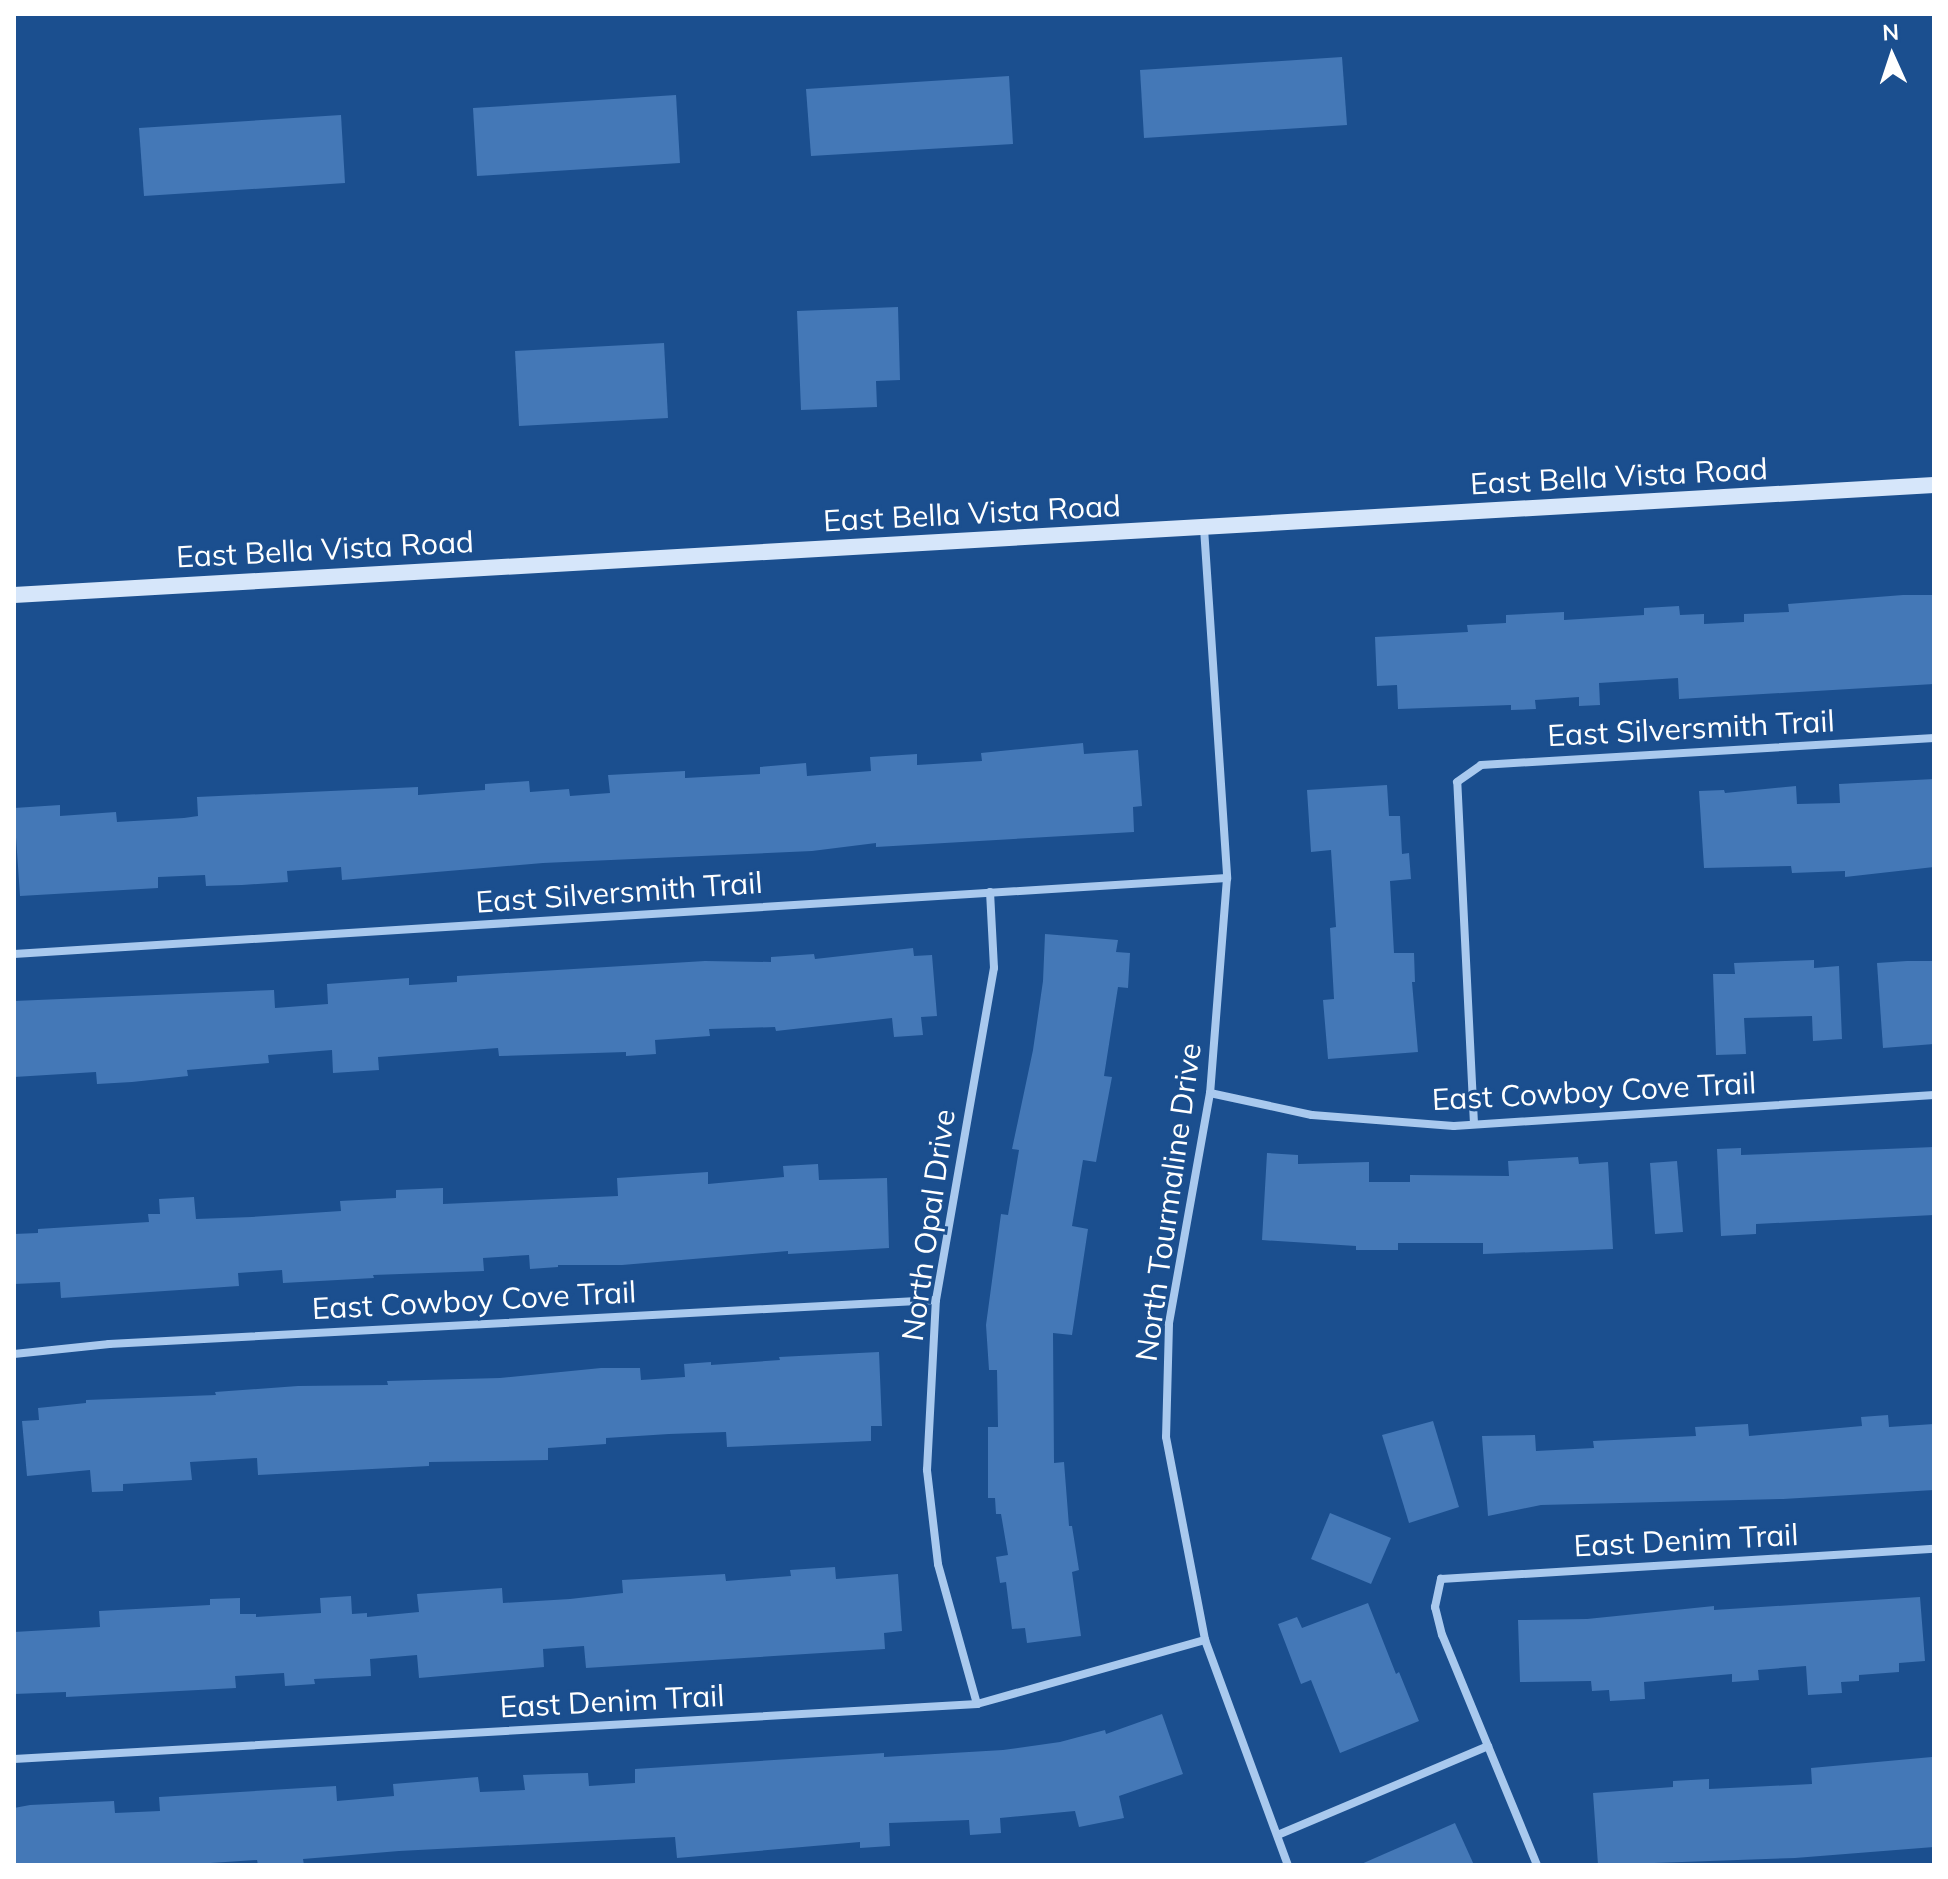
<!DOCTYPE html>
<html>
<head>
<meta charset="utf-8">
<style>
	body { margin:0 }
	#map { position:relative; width:1948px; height:1879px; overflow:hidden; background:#1b4f8f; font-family:Mulish,sans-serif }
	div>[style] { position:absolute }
	.building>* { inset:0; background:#4478b7 }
	.street>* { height:8px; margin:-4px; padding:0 4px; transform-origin:4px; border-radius:4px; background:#a9c9ee }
	.secondary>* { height:16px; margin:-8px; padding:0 8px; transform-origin:8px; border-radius:8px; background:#d6e6fa }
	span { translate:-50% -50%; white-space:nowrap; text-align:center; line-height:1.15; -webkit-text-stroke:6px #1b4f8f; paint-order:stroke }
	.street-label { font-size:30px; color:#fff }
	.frame { position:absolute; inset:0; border:16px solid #fff; pointer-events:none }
	.north { position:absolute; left:1852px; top:16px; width:80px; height:80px; -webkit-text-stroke:6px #1b4f8f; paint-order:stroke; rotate:357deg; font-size:22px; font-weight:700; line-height:32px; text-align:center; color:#fff }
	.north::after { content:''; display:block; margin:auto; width:28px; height:36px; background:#fff; clip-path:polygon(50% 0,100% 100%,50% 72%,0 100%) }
</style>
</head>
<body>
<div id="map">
	<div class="building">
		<div style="clip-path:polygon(1342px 57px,1347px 125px,1144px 138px,1140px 70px)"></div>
		<div style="clip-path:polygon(1009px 76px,1013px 144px,811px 156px,806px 89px)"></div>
		<div style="clip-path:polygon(676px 95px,680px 163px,477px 176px,473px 108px)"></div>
		<div style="clip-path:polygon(341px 115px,345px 183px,144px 196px,139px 128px)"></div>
		<div style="clip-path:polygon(898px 307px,900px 380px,876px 381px,877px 407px,801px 410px,797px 311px)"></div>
		<div style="clip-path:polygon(664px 343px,668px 418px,519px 426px,515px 351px)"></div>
		<div style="clip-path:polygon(1903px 595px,1934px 595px,1934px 684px,1679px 699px,1678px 678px,1599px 683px,1600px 705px,1579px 706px,1579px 697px,1535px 700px,1536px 709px,1511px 710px,1511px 705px,1398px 709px,1397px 685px,1377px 686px,1375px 637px,1468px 632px,1467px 625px,1506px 623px,1506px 615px,1564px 612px,1564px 620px,1644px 615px,1644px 608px,1679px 606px,1680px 615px,1704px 614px,1704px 624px,1744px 622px,1744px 614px,1789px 612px,1788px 604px)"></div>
		<div style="clip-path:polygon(1083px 743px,1084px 754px,1138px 750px,1142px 806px,1133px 807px,1134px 832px,876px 847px,876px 843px,812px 851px,543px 863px,342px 880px,341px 867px,287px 871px,288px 882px,242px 885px,206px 886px,205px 875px,158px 877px,158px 888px,20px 896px,14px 808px,60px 805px,60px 816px,116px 812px,117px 822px,184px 818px,198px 816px,197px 797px,418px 787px,418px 795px,485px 790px,485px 784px,529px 781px,530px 792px,569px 789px,570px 796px,610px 793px,608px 775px,685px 771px,685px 778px,760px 774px,760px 767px,806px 763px,807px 776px,871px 771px,870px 757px,917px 754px,917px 765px,982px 761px,981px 753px)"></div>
		<div style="clip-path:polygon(1934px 779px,1934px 867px,1845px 877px,1845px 871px,1792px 873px,1791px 866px,1704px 868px,1699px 791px,1724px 790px,1725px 793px,1796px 786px,1797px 804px,1840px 803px,1839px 784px)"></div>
		<div style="clip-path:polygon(1387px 785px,1389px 816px,1400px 816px,1402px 854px,1409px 853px,1411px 879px,1390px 881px,1394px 953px,1414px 953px,1415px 982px,1412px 982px,1418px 1052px,1328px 1059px,1323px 1000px,1334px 999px,1330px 928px,1336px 927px,1331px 850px,1311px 852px,1307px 790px)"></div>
		<div style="clip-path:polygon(1045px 934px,1118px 940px,1116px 952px,1130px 953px,1128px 988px,1118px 987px,1104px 1076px,1112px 1077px,1096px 1162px,1083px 1160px,1072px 1226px,1088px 1229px,1072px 1335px,1053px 1333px,1054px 1463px,1064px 1462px,1069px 1526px,1072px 1526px,1079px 1570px,1072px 1572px,1081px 1636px,1027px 1643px,1025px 1628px,1012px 1629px,1006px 1582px,1000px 1583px,996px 1557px,1008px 1555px,1001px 1514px,996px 1514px,995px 1498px,988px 1498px,988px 1427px,998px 1427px,997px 1370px,989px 1370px,986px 1325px,1001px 1214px,1008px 1215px,1019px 1150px,1012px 1149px,1033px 1050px,1043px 981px)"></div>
		<div style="clip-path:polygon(913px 948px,914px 956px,932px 955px,937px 1016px,921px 1017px,923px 1035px,894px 1037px,892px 1018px,776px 1031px,775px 1027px,709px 1029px,710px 1036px,655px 1040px,656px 1054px,626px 1056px,626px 1052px,499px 1056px,498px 1048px,378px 1057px,379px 1070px,333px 1073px,332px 1050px,268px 1055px,269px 1063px,187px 1070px,188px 1076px,132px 1082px,97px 1084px,96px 1072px,14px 1077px,14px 1001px,274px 990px,275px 1008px,328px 1004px,327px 984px,409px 978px,409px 985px,457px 982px,457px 976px,705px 961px,771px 962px,771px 957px,814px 954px,815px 959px)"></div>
		<div style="clip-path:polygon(1814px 960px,1814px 968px,1839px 966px,1842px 1039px,1813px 1041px,1812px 1016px,1744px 1018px,1746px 1054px,1716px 1055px,1713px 974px,1735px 974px,1734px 963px)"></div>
		<div style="clip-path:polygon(1907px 961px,1934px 961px,1934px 1044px,1883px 1048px,1877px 963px)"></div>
		<div style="clip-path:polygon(1934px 1147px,1934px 1215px,1756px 1224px,1756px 1234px,1721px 1236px,1717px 1149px,1741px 1148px,1741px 1155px)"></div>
		<div style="clip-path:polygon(1267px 1153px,1298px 1155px,1298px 1164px,1369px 1162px,1369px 1182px,1410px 1182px,1410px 1175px,1509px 1176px,1508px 1161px,1578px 1157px,1579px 1164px,1608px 1162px,1613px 1249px,1483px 1254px,1483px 1243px,1398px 1243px,1398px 1250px,1356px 1250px,1356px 1246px,1262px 1240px)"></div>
		<div style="clip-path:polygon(1677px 1161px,1683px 1232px,1655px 1234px,1650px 1163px)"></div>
		<div style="clip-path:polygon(818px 1164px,819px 1180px,887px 1178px,889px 1248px,788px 1254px,788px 1251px,622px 1265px,558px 1265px,558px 1267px,530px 1269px,529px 1255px,483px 1258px,484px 1271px,373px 1275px,374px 1278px,283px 1283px,282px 1270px,238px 1273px,239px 1286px,61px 1298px,60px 1282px,14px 1284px,14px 1234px,38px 1233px,38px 1229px,149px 1222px,148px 1214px,160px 1214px,159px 1199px,194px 1197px,196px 1219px,252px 1217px,341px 1211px,340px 1201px,396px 1198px,396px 1190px,443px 1188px,443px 1204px,618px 1196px,617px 1178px,708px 1172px,708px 1184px,784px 1177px,783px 1166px)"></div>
		<div style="clip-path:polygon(879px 1352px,882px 1426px,871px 1426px,871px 1441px,727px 1447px,726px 1432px,669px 1434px,606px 1438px,606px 1444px,548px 1448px,548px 1460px,429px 1462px,429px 1466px,258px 1475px,257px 1458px,190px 1462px,192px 1480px,123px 1484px,123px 1491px,92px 1492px,90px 1470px,27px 1476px,22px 1421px,39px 1420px,38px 1408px,86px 1403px,86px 1400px,216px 1395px,215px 1392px,298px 1386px,388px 1385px,387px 1381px,500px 1378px,601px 1368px,640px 1368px,641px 1380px,685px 1377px,684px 1364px,711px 1362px,711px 1365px,780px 1360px,779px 1357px)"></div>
		<div style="clip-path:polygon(1888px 1415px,1889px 1427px,1934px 1424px,1934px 1490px,1783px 1499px,1541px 1505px,1488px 1516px,1482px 1436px,1535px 1435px,1536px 1451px,1594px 1448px,1593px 1441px,1696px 1436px,1695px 1427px,1748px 1424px,1749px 1436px,1862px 1426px,1861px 1417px)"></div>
		<div style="clip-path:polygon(1433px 1421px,1459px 1507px,1409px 1523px,1382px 1435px)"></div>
		<div style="clip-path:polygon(1330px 1513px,1391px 1538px,1371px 1584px,1311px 1559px)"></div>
		<div style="clip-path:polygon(835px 1567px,836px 1579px,898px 1574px,902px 1631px,884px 1633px,885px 1649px,586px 1668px,584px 1646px,543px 1649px,544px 1667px,419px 1678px,417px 1655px,370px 1659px,371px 1676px,314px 1679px,315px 1684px,285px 1686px,284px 1673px,235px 1676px,236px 1688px,66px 1697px,66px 1692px,14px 1694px,14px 1632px,100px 1627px,99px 1611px,210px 1605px,210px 1599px,240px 1598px,240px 1614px,256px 1614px,256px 1617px,321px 1613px,320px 1598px,351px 1596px,352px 1614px,367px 1613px,367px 1617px,419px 1612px,417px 1594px,502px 1588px,503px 1603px,570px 1599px,623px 1593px,622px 1580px,725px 1574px,726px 1581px,791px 1576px,790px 1570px)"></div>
		<div style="clip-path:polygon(1920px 1597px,1925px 1661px,1899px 1663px,1899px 1672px,1859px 1675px,1859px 1681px,1841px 1682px,1842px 1693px,1808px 1695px,1806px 1666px,1758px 1670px,1759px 1680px,1732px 1682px,1732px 1674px,1644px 1682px,1645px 1699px,1610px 1701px,1609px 1690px,1592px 1691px,1591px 1681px,1520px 1682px,1518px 1620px,1587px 1619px,1714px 1606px,1714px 1610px)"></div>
		<div style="clip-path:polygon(1368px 1603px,1396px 1674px,1399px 1672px,1419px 1721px,1340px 1753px,1311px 1680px,1301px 1684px,1278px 1624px,1297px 1617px,1302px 1628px)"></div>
		<div style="clip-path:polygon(1162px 1714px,1183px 1774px,1119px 1796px,1124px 1818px,1079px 1827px,1075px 1811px,1000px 1818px,1001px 1833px,970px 1835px,969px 1820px,889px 1823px,890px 1846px,860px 1848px,860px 1842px,677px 1858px,675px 1837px,399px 1851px,303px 1859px,304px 1865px,258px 1865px,257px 1860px,180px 1865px,14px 1865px,14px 1808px,30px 1805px,114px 1801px,115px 1813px,160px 1811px,159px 1797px,336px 1786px,337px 1801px,394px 1796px,393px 1784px,478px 1777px,480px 1792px,525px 1790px,523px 1775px,551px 1774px,588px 1773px,589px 1786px,635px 1783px,635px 1769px,884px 1753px,884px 1757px,1003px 1750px,1060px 1742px,1105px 1730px,1106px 1734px)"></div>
		<div style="clip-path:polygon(1932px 1757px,1934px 1847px,1795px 1858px,1598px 1865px,1593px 1793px,1673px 1787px,1673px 1781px,1709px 1779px,1709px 1789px,1812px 1784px,1811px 1768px)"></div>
		<div style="clip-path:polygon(1455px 1823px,1474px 1865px,1359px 1865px)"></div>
	</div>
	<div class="street">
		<div style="left:1204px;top:528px;width:351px;rotate:86.2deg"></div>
		<div style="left:1227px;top:878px;width:216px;rotate:94.5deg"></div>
		<div style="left:1210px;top:1093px;width:235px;rotate:100.1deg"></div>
		<div style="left:1169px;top:1324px;width:113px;rotate:91.5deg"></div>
		<div style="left:1166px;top:1437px;width:207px;rotate:79.1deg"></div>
		<div style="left:1205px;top:1640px;width:240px;rotate:69.8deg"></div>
		<div style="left:14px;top:954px;width:1215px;rotate:-3.59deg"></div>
		<div style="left:1210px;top:1093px;width:104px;rotate:12.2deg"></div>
		<div style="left:1312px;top:1115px;width:142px;rotate:4.4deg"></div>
		<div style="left:1454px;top:1126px;width:481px;rotate:-3.7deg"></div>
		<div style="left:1474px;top:1124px;width:342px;rotate:-92.8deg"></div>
		<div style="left:1457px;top:782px;width:29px;rotate:-35deg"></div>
		<div style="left:1481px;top:765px;width:454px;rotate:-3.4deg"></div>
		<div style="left:14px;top:1354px;width:96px;rotate:-6deg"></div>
		<div style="left:109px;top:1344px;width:828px;rotate:-3.05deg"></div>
		<div style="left:977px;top:1704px;width:145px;rotate:-105.6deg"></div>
		<div style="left:938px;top:1564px;width:95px;rotate:-96.7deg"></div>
		<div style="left:927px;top:1470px;width:170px;rotate:-87deg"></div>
		<div style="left:936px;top:1300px;width:337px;rotate:-80.1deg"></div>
		<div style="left:994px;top:968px;width:76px;rotate:-93deg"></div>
		<div style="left:14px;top:1759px;width:965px;rotate:-3.27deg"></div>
		<div style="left:977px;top:1704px;width:237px;rotate:-15.7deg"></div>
		<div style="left:1280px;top:1834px;width:226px;rotate:-22.9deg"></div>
		<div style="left:1537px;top:1865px;width:249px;rotate:-112.4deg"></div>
		<div style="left:1442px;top:1635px;width:29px;rotate:-104deg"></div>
		<div style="left:1435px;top:1607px;width:29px;rotate:-78deg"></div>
		<div style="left:1441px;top:1579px;width:494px;rotate:-3.5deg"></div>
	</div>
	<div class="secondary">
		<div style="left:14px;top:595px;width:1923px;rotate:-3.28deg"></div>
	</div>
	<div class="street-label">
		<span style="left:1619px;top:476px;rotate:-3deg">East Bella Vista Road</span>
		<span style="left:972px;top:513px;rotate:-3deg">East Bella Vista Road</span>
		<span style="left:325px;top:549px;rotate:-3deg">East Bella Vista Road</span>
		<span style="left:1691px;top:728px;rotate:-3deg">East Silversmith Trail</span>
		<span style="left:619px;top:892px;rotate:-4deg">East Silversmith Trail</span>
		<span style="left:1594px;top:1091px;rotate:-3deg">East Cowboy Cove Trail</span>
		<span style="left:1168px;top:1202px;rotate:-82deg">North Tourmaline Drive</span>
		<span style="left:928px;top:1225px;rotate:-82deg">North Opal Drive</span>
		<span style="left:474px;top:1300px;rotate:-3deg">East Cowboy Cove Trail</span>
		<span style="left:1686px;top:1540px;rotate:-3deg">East Denim Trail</span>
		<span style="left:612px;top:1701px;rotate:-3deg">East Denim Trail</span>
	</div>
	<div class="frame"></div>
	<div class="north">N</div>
</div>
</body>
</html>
